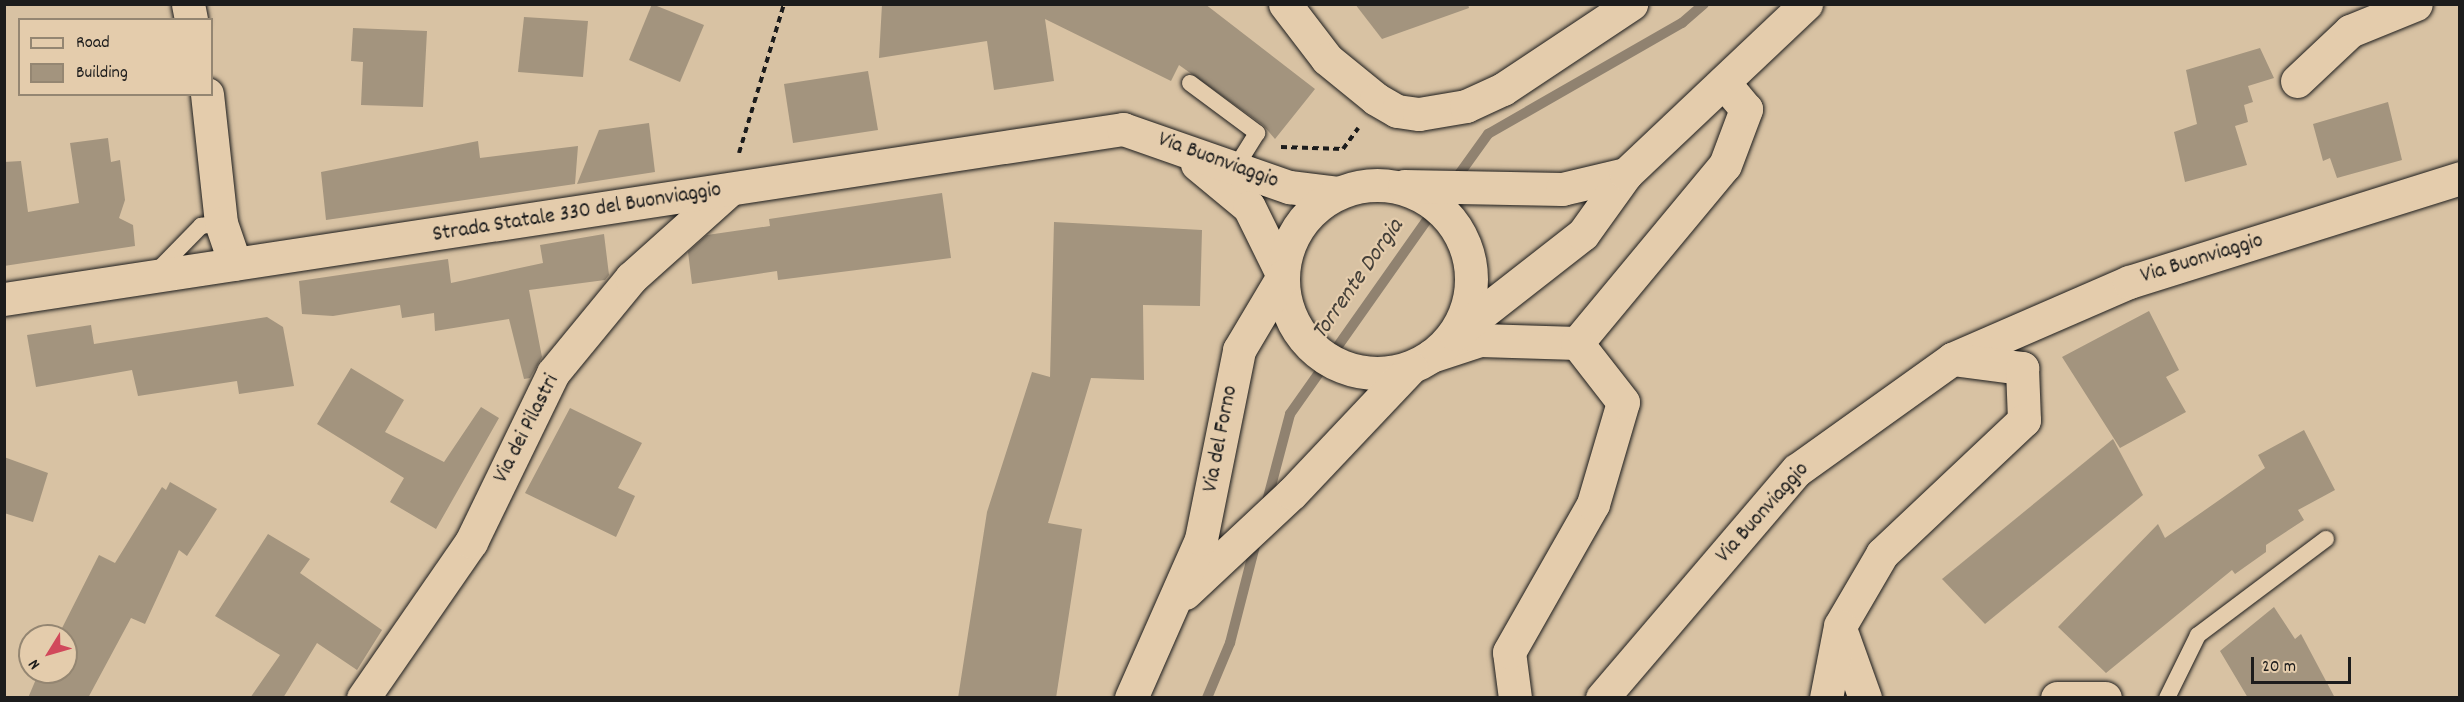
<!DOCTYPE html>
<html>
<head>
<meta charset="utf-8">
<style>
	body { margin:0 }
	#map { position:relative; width:2464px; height:702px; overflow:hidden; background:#d8c2a3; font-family:Dekko,sans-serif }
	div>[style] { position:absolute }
	.stream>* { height:10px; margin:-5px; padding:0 5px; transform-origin:5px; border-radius:5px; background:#908270 }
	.building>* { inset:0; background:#a3947e }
	.path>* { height:4px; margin-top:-2px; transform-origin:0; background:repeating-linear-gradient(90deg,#1c1c1c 0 6px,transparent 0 10.5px) }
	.roads { filter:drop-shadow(0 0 2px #1c1c1c) drop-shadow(0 0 2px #1c1c1c) }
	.lane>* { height:16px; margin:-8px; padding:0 8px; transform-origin:8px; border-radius:8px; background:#e4ccac }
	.street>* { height:33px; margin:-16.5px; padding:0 16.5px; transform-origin:16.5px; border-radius:16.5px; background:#e4ccac }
	.secondary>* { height:33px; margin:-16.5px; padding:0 16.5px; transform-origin:16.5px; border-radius:16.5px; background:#e4ccac }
	.primary>* { height:33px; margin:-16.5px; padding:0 16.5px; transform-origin:16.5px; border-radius:16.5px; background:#e4ccac }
	.primary>.ring { margin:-16.5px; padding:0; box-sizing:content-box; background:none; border:33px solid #e4ccac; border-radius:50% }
	span { translate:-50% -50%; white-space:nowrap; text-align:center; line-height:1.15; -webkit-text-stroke:4.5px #e4ccac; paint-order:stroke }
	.street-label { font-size:22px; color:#1c1c1c }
	.water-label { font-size:24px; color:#454039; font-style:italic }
	.frame { position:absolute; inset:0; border:6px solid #1c1c1c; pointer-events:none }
	.legend { position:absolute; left:18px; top:18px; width:195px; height:78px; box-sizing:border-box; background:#e4ccac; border:2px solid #948672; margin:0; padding:8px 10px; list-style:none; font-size:18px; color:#1c1c1c }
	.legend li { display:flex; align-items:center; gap:12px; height:30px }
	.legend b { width:30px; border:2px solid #948672 }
	.north { position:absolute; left:18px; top:624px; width:60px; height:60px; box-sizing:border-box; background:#e4ccac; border:2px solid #948672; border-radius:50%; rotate:233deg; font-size:16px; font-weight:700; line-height:24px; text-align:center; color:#1c1c1c }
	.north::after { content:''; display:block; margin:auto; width:21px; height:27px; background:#d1495b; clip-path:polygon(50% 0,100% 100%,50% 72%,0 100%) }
	.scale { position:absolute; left:2251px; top:657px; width:100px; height:27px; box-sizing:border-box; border:3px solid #1c1c1c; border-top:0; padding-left:8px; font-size:18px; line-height:21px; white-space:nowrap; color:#1c1c1c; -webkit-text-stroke:4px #e4ccac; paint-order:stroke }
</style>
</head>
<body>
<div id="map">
	<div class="stream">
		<div style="left:1455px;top:180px;width:57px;rotate:-54.3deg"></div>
		<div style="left:1488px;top:134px;width:224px;rotate:-29.8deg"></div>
		<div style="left:1682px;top:23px;width:29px;rotate:-41deg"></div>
		<div style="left:1266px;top:505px;width:94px;rotate:-75.2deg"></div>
		<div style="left:1290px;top:414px;width:271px;rotate:-54.8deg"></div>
		<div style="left:1207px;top:698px;width:60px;rotate:-67.3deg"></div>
		<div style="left:1230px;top:643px;width:108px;rotate:-75.6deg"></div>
	</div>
	<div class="building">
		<div style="clip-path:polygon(652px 4px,704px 25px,680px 82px,629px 60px)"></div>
		<div style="clip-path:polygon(882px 4px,1205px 4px,1315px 89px,1275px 139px,1263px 125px,1179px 65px,1171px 81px,1045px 19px,1054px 81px,994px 90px,987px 41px,879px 58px)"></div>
		<div style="clip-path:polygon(1355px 4px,1468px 4px,1469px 8px,1382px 39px)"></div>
		<div style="clip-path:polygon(524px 17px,588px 21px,583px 77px,518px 72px)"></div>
		<div style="clip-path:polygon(353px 28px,427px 31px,423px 107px,361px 105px,363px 62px,351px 61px)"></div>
		<div style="clip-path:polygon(2260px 48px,2274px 78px,2248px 86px,2253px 102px,2244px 105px,2248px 122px,2235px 126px,2247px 165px,2185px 182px,2174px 132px,2197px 124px,2186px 70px)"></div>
		<div style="clip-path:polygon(868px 71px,878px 130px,793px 143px,784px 84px)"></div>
		<div style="clip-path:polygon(2388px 102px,2402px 160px,2337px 178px,2330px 158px,2323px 161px,2313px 124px)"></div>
		<div style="clip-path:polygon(649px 123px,655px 172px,577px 184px,599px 130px)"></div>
		<div style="clip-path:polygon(108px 138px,111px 162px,120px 160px,125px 200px,119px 218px,133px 225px,135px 246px,4px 266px,4px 162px,21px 161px,28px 212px,79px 203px,70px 143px)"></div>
		<div style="clip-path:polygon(478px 141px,480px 158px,578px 146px,575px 184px,326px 220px,321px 172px)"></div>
		<div style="clip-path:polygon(942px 193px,951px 258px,778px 280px,777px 271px,692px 284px,688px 252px,707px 235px,770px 226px,769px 219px)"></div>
		<div style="clip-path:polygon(1054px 222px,1202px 230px,1200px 306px,1143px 305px,1144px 380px,1091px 378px,1048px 523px,1082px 529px,1056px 698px,958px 698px,987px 512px,1032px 372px,1050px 377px)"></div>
		<div style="clip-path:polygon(604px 234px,609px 275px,605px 280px,529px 290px,542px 357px,530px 378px,524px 379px,509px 319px,435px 331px,434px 313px,402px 318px,400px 305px,333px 316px,302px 314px,299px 281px,448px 259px,451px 283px,543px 263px,540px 245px)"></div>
		<div style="clip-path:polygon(2149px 311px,2179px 370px,2166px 377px,2186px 412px,2120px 448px,2062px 357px)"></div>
		<div style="clip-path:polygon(267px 317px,283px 327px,294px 386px,239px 394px,237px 381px,138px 396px,132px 370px,36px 387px,27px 335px,91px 325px,94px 344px)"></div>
		<div style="clip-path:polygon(351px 368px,404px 400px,385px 432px,444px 462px,481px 407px,499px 418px,436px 529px,390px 502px,404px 478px,317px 424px)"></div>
		<div style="clip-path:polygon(570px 408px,642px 443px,618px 488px,635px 496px,616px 537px,525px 493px)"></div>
		<div style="clip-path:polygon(2304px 430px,2335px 490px,2298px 510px,2304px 520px,2266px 545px,2266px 552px,2235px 574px,2232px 570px,2106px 673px,2058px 627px,2158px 524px,2165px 538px,2265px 468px,2258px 455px)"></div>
		<div style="clip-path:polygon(2113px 439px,2143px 495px,1985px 624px,1942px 579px)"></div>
		<div style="clip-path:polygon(4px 457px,48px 473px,33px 522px,4px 513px)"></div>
		<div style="clip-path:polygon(170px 482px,217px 509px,187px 556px,179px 550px,145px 624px,131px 618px,88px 698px,28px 698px,39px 672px,66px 672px,66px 636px,58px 636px,99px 555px,115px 563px,162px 487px,166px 490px)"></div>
		<div style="clip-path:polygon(268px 534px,310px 559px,300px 573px,382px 630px,357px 670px,317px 643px,283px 698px,250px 698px,280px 655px,215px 616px)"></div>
		<div style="clip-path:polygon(2274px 607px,2295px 639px,2301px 634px,2335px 698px,2248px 698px,2220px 651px)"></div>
	</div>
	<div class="path">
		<div style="left:1281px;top:147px;width:62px;rotate:1.8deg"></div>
		<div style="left:1343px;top:149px;width:26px;rotate:-54deg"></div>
		<div style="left:739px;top:153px;width:156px;rotate:-73.2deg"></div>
	</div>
	<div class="roads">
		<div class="lane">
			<div style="left:1190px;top:83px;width:84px;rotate:36.7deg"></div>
			<div style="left:1257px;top:133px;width:40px;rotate:122deg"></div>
			<div style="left:155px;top:273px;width:66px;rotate:-45.6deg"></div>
			<div style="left:201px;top:226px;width:20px;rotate:-9deg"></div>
			<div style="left:2167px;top:698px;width:70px;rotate:-63.8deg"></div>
			<div style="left:2198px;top:635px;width:160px;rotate:-36.9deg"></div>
		</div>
		<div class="street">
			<div style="left:188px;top:4px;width:16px;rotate:79deg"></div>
			<div style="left:1285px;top:4px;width:69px;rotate:52.6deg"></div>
			<div style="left:1327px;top:59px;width:63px;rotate:39.2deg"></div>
			<div style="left:1376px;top:99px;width:24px;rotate:30deg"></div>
			<div style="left:1397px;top:111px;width:22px;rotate:8deg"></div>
			<div style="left:1419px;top:114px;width:48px;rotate:-9.7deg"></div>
			<div style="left:1466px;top:106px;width:41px;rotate:-24.7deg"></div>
			<div style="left:1503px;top:89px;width:154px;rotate:-33.6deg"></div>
			<div style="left:2297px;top:81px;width:73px;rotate:-43.3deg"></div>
			<div style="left:2350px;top:31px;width:71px;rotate:-22.2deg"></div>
			<div style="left:207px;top:94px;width:130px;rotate:83.8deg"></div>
			<div style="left:221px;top:223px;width:43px;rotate:71.1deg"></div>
			<div style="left:1431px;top:356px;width:52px;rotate:-18.1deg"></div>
			<div style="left:1480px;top:340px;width:97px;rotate:1.8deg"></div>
			<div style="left:1577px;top:343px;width:231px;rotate:-50.3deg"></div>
			<div style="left:1725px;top:165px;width:60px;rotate:-69.4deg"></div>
			<div style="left:1746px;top:109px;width:35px;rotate:-130deg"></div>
			<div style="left:1954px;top:358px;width:191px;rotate:-23.5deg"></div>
			<div style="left:2129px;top:282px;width:347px;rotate:-17.4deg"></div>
			<div style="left:1841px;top:631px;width:71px;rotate:70.3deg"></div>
			<div style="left:363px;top:698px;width:190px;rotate:-55.3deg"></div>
			<div style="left:471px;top:542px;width:188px;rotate:-64.1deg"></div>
			<div style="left:553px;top:373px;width:123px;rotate:-50.6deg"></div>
			<div style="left:631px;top:278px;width:130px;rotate:-41.9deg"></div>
			<div style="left:1515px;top:698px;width:46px;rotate:-97.4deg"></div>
			<div style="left:1509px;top:652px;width:170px;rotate:-60.4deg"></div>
			<div style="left:1593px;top:504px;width:106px;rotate:-73.6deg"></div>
			<div style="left:1623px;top:402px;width:75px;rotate:-127.9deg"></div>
			<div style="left:1602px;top:698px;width:300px;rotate:-49.5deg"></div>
			<div style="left:1797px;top:470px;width:191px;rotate:-35.6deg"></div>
			<div style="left:1952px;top:359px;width:71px;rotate:7.3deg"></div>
			<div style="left:2022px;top:368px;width:52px;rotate:87.8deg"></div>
			<div style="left:2024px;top:420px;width:195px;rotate:136.7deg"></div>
			<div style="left:1882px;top:554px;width:83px;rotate:120.3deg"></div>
			<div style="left:1840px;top:626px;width:73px;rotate:101deg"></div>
			<div style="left:2057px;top:698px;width:48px"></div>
		</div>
		<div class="secondary">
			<div style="left:1197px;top:164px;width:67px;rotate:39.6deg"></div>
			<div style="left:1249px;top:207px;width:77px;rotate:63.8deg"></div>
			<div style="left:4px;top:299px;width:1132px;rotate:-8.64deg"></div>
			<div style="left:1123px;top:129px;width:176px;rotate:19.3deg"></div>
			<div style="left:1289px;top:187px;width:49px;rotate:7deg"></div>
		</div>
		<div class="primary">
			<div class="ring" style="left:1283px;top:185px;width:155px;height:155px"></div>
			<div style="left:1404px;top:186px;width:158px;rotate:1.1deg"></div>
			<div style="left:1562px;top:189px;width:66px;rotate:-13.2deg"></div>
			<div style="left:1455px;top:334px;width:162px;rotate:-38deg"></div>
			<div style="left:1583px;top:234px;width:74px;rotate:-54.4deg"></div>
			<div style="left:1626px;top:174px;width:248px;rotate:-43.4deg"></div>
			<div style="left:1185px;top:593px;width:146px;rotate:-43.1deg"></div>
			<div style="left:1292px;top:493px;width:173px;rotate:-46.6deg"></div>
			<div style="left:1131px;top:698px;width:174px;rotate:-66.2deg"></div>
			<div style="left:1201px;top:539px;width:193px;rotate:-78.6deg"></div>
			<div style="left:1239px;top:350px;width:86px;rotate:-59.3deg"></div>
		</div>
	</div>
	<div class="street-label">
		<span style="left:1218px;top:161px;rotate:20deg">Via Buonviaggio</span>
		<span style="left:577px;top:213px;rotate:-9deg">Strada Statale 330 del Buonviaggio</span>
		<span style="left:2202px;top:259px;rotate:-17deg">Via Buonviaggio</span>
		<span style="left:527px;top:429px;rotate:-63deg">Via dei Pilastri</span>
		<span style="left:1221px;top:439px;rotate:-79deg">Via del Forno</span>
		<span style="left:1763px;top:513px;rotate:-48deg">Via Buonviaggio</span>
	</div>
	<div class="water-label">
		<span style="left:1359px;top:280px;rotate:-55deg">Torrente Dorgia</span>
	</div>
	<div class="frame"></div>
	<ul class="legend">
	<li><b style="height:8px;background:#e4ccac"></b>Road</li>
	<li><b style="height:16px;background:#a3947e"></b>Building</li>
	</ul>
	<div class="north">N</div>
	<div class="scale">20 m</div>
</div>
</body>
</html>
